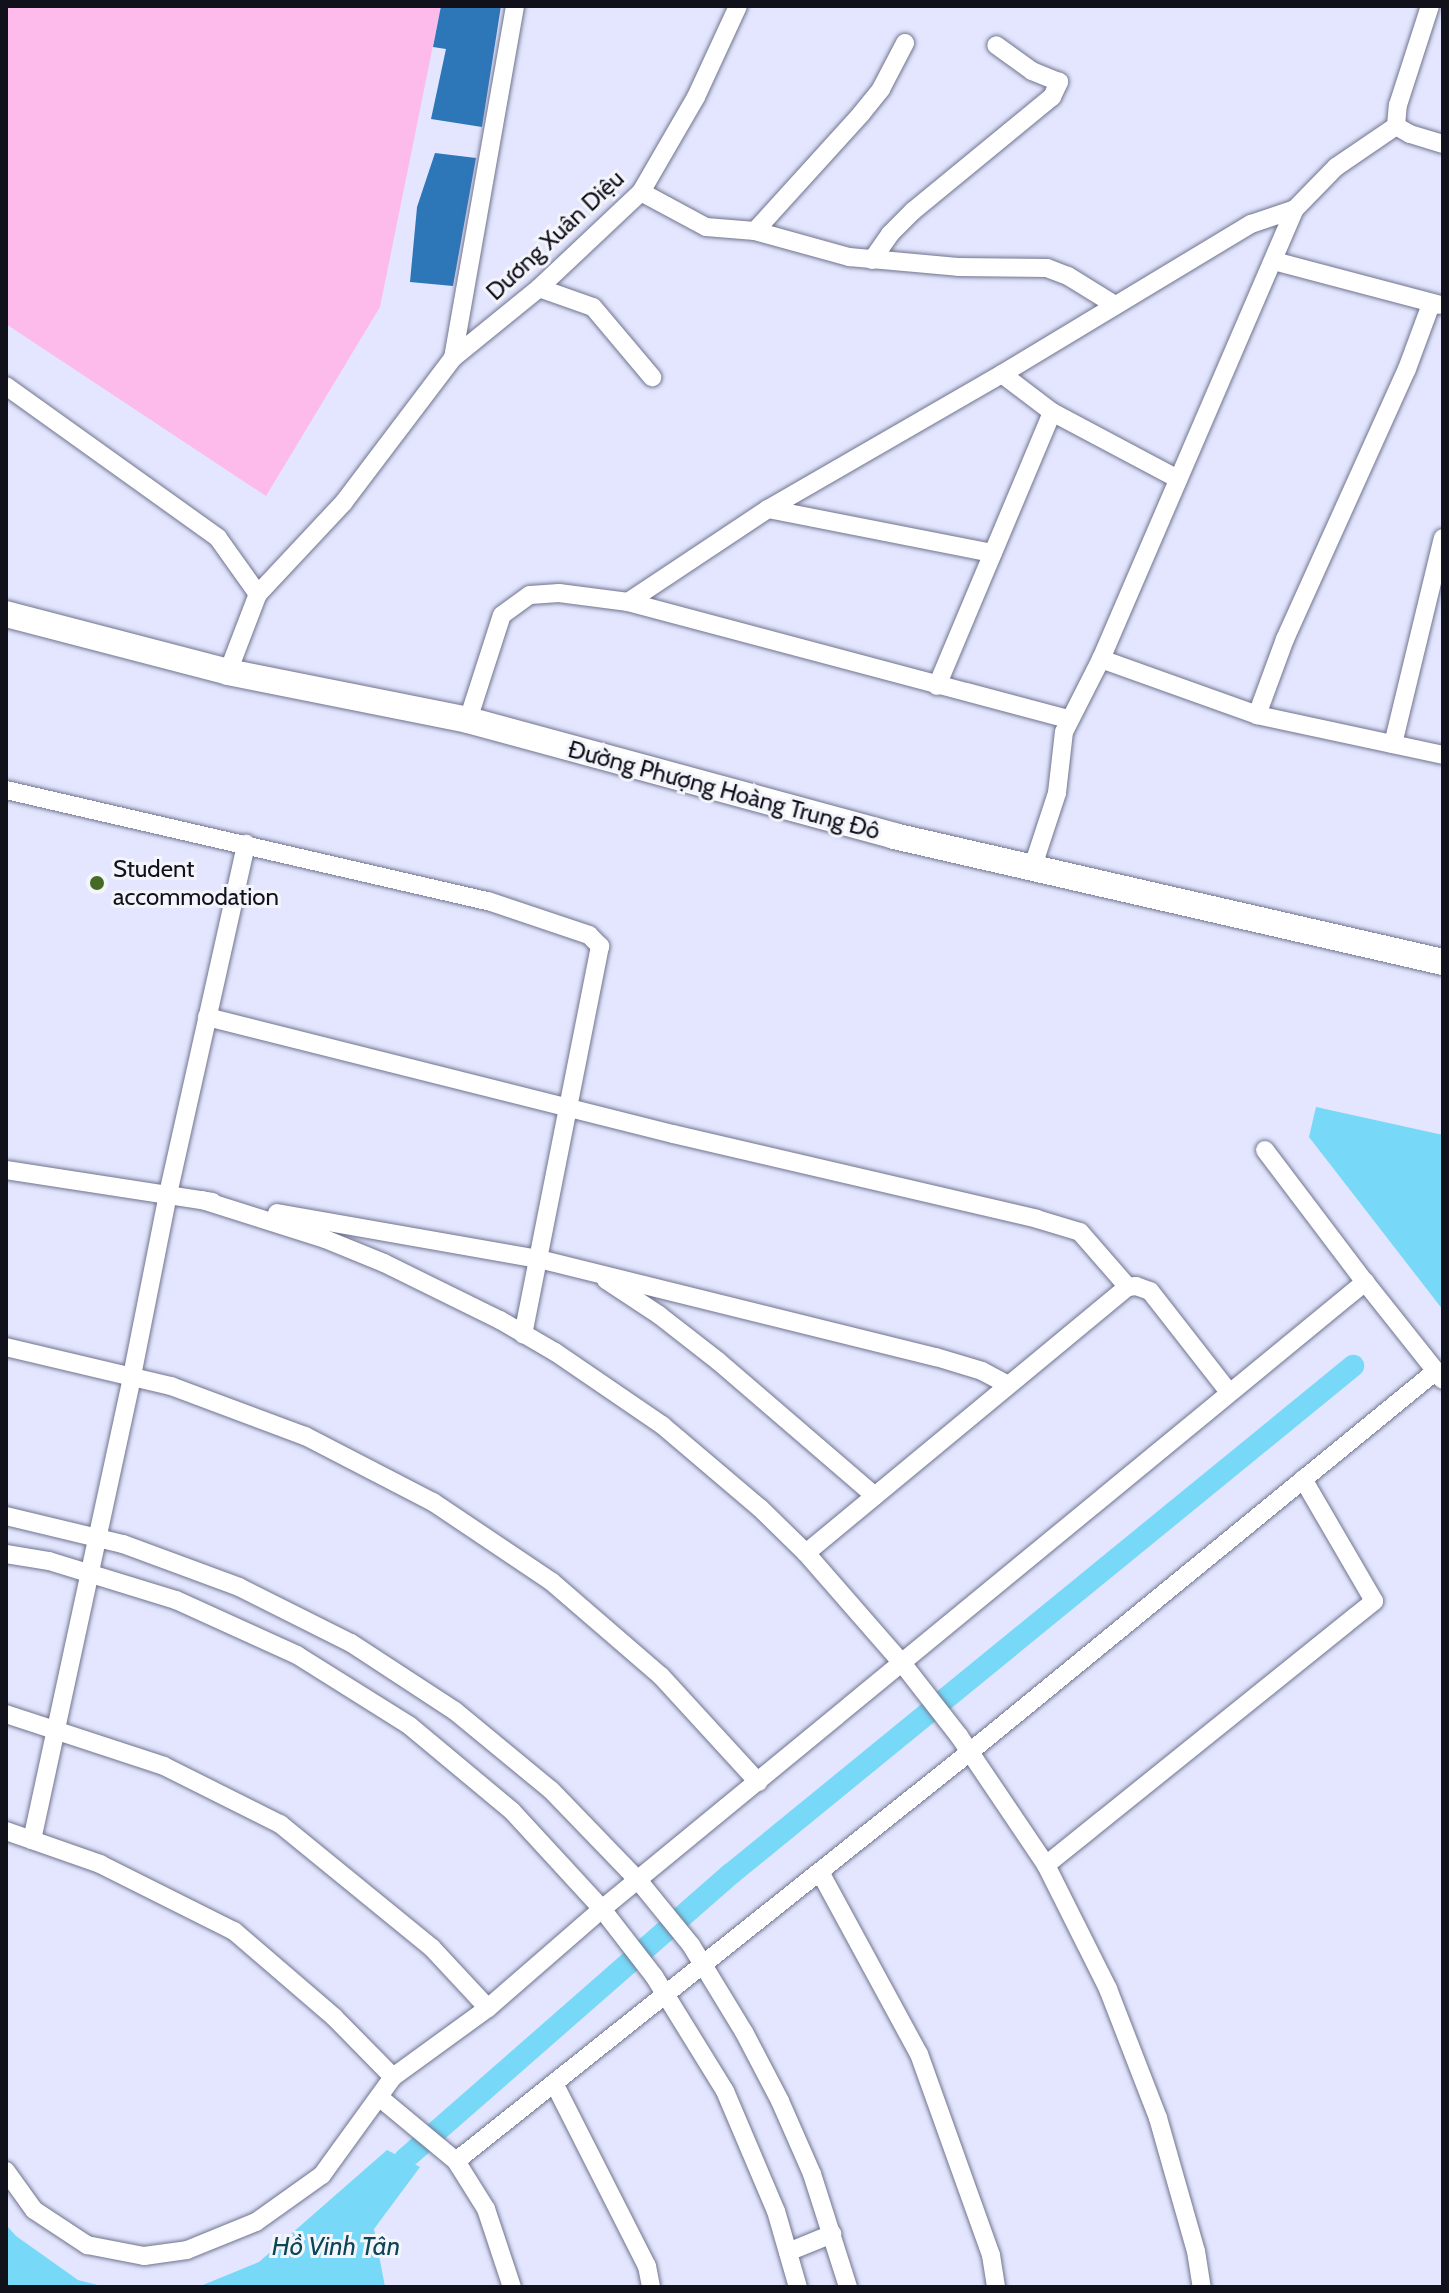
<!DOCTYPE html>
<html>
<head>
<meta charset="utf-8">
<style>
	body { margin:0 }
	#map { position:relative; width:1449px; height:2293px; overflow:hidden; background:#e3e6fe; font-family:Cabin,sans-serif }
	div>[style] { position:absolute }
	.green>* { inset:0; background:#fcbbea }
	.water>* { inset:0; background:#77d8f7 }
	.canal>* { height:22px; margin:-11px; padding:0 11px; transform-origin:11px; border-radius:11px; background:#77d8f7 }
	.building>* { inset:0; background:#2d76b8 }
	.roads { filter:drop-shadow(0 0 2px #70748e) drop-shadow(0 0 2px #70748e) }
	.street>* { height:18px; margin:-9px; padding:0 9px; transform-origin:9px; border-radius:9px; background:#fff }
	.secondary>* { height:26px; margin:-13px; padding:0 13px; transform-origin:13px; border-radius:13px; background:#fff }
	.dots>* { width:22px; height:22px; translate:-50% -50%; box-sizing:border-box; border:4px solid #f4f5fb; border-radius:50% }
	span { translate:-50% -50%; white-space:nowrap; text-align:center; line-height:1.15; -webkit-text-stroke:6px #f4f5fb; paint-order:stroke }
	.street-label { font-size:24px; color:#10111b }
	.poi-label { font-size:24px; color:#10111b }
	.left { translate:0 -50%; text-align:left }
	.water-label { font-size:26px; color:#0b4656; font-style:italic }
	.frame { position:absolute; inset:0; border:8px solid #10111b; pointer-events:none }
</style>
</head>
<body>
<div id="map">
	<div class="green">
		<div style="clip-path:polygon(6px 6px,441px 6px,380px 307px,266px 496px,6px 324px)"></div>
	</div>
	<div class="water">
		<div style="clip-path:polygon(1316px 1107px,1443px 1135px,1443px 1310px,1309px 1137px)"></div>
		<div style="clip-path:polygon(387px 2150px,420px 2167px,374px 2229px,385px 2287px,198px 2287px,259px 2262px)"></div>
		<div style="clip-path:polygon(6px 2225px,16px 2236px,78px 2280px,105px 2287px,6px 2287px)"></div>
	</div>
	<div class="canal">
		<div style="left:405px;top:2159px;width:434px;rotate:-41.2deg"></div>
		<div style="left:732px;top:1873px;width:802px;rotate:-39.23deg"></div>
	</div>
	<div class="building">
		<div style="clip-path:polygon(441px 6px,501px 6px,482px 127px,431px 119px,446px 49px,433px 47px)"></div>
		<div style="clip-path:polygon(435px 153px,476px 158px,453px 286px,410px 282px,417px 207px)"></div>
	</div>
	<div class="roads">
		<div class="street">
			<div style="left:1396px;top:126px;width:21px;rotate:-85deg"></div>
			<div style="left:1398px;top:105px;width:104px;rotate:-72.1deg"></div>
			<div style="left:1396px;top:126px;width:16px;rotate:30deg"></div>
			<div style="left:1410px;top:134px;width:34px;rotate:17deg"></div>
			<div style="left:641px;top:192px;width:74px;rotate:28.3deg"></div>
			<div style="left:706px;top:227px;width:49px;rotate:4.7deg"></div>
			<div style="left:755px;top:231px;width:98px;rotate:15.5deg"></div>
			<div style="left:849px;top:257px;width:109px;rotate:5.2deg"></div>
			<div style="left:958px;top:267px;width:89px;rotate:0.6deg"></div>
			<div style="left:1047px;top:268px;width:22px;rotate:21deg"></div>
			<div style="left:1068px;top:276px;width:55px;rotate:31.7deg"></div>
			<div style="left:755px;top:231px;width:158px;rotate:-47.8deg"></div>
			<div style="left:861px;top:114px;width:32px;rotate:-51deg"></div>
			<div style="left:881px;top:89px;width:52px;rotate:-62.4deg"></div>
			<div style="left:872px;top:260px;width:32px;rotate:-55deg"></div>
			<div style="left:890px;top:234px;width:33px;rotate:-45deg"></div>
			<div style="left:913px;top:211px;width:180px;rotate:-39.4deg"></div>
			<div style="left:1052px;top:97px;width:17px;rotate:-65deg"></div>
			<div style="left:1059px;top:82px;width:29px;rotate:-158deg"></div>
			<div style="left:1032px;top:71px;width:44px;rotate:-144.2deg"></div>
			<div style="left:1274px;top:261px;width:172px;rotate:14.8deg"></div>
			<div style="left:539px;top:288px;width:57px;rotate:19.4deg"></div>
			<div style="left:593px;top:307px;width:92px;rotate:49.9deg"></div>
			<div style="left:453px;top:358px;width:111px;rotate:-39.1deg"></div>
			<div style="left:539px;top:288px;width:140px;rotate:-43.3deg"></div>
			<div style="left:641px;top:192px;width:110px;rotate:-59.9deg"></div>
			<div style="left:696px;top:97px;width:100px;rotate:-65.2deg"></div>
			<div style="left:1002px;top:374px;width:63px;rotate:37.2deg"></div>
			<div style="left:1052px;top:412px;width:143px;rotate:28deg"></div>
			<div style="left:6px;top:386px;width:261px;rotate:35.6deg"></div>
			<div style="left:218px;top:538px;width:69px;rotate:54.5deg"></div>
			<div style="left:768px;top:509px;width:229px;rotate:11.1deg"></div>
			<div style="left:628px;top:602px;width:168px;rotate:-33.6deg"></div>
			<div style="left:768px;top:509px;width:270px;rotate:-30deg"></div>
			<div style="left:1002px;top:374px;width:291px;rotate:-31.1deg"></div>
			<div style="left:1251px;top:224px;width:46px;rotate:-18.8deg"></div>
			<div style="left:1101px;top:659px;width:166px;rotate:19.7deg"></div>
			<div style="left:1257px;top:715px;width:190px;rotate:12.1deg"></div>
			<div style="left:228px;top:672px;width:84px;rotate:-69deg"></div>
			<div style="left:258px;top:594px;width:126px;rotate:-46.9deg"></div>
			<div style="left:344px;top:502px;width:181px;rotate:-52.9deg"></div>
			<div style="left:453px;top:358px;width:357px;rotate:-80deg"></div>
			<div style="left:937px;top:686px;width:297px;rotate:-67.2deg"></div>
			<div style="left:1257px;top:715px;width:81px;rotate:-69.8deg"></div>
			<div style="left:1285px;top:639px;width:296px;rotate:-65.7deg"></div>
			<div style="left:1407px;top:369px;width:69px;rotate:-69.7deg"></div>
			<div style="left:468px;top:720px;width:110px;rotate:-72.1deg"></div>
			<div style="left:502px;top:615px;width:34px;rotate:-36deg"></div>
			<div style="left:530px;top:595px;width:29px;rotate:-4deg"></div>
			<div style="left:559px;top:593px;width:70px;rotate:7.4deg"></div>
			<div style="left:628px;top:602px;width:456px;rotate:14.9deg"></div>
			<div style="left:1393px;top:744px;width:212px;rotate:-76.4deg"></div>
			<div style="left:6px;top:790px;width:495px;rotate:13deg"></div>
			<div style="left:488px;top:901px;width:107px;rotate:18.6deg"></div>
			<div style="left:589px;top:935px;width:16px;rotate:45deg"></div>
			<div style="left:600px;top:946px;width:396px;rotate:101.2deg"></div>
			<div style="left:1033px;top:866px;width:77px;rotate:-71.8deg"></div>
			<div style="left:1057px;top:793px;width:61px;rotate:-83.5deg"></div>
			<div style="left:1064px;top:732px;width:82px;rotate:-63.1deg"></div>
			<div style="left:1101px;top:659px;width:490px;rotate:-66.7deg"></div>
			<div style="left:1295px;top:209px;width:59px;rotate:-45.7deg"></div>
			<div style="left:1336px;top:167px;width:73px;rotate:-34.3deg"></div>
			<div style="left:207px;top:1017px;width:480px;rotate:14.1deg"></div>
			<div style="left:673px;top:1134px;width:374px;rotate:13.1deg"></div>
			<div style="left:1037px;top:1219px;width:45px;rotate:16.8deg"></div>
			<div style="left:1080px;top:1232px;width:73px;rotate:48.9deg"></div>
			<div style="left:1265px;top:1150px;width:166px;rotate:52.9deg"></div>
			<div style="left:6px;top:1170px;width:209px;rotate:8.8deg"></div>
			<div style="left:202px;top:1200px;width:129px;rotate:17.6deg"></div>
			<div style="left:325px;top:1239px;width:64px;rotate:22.1deg"></div>
			<div style="left:384px;top:1263px;width:129px;rotate:26.2deg"></div>
			<div style="left:500px;top:1320px;width:64px;rotate:30.2deg"></div>
			<div style="left:555px;top:1352px;width:130px;rotate:34.3deg"></div>
			<div style="left:662px;top:1425px;width:128px;rotate:40.3deg"></div>
			<div style="left:760px;top:1508px;width:64px;rotate:44.4deg"></div>
			<div style="left:806px;top:1553px;width:146px;rotate:48.9deg"></div>
			<div style="left:902px;top:1663px;width:93px;rotate:52deg"></div>
			<div style="left:959px;top:1736px;width:156px;rotate:56deg"></div>
			<div style="left:1046px;top:1865px;width:139px;rotate:63.4deg"></div>
			<div style="left:1108px;top:1989px;width:138px;rotate:68.8deg"></div>
			<div style="left:1158px;top:2118px;width:138px;rotate:74.1deg"></div>
			<div style="left:1196px;top:2251px;width:36px;rotate:81deg"></div>
			<div style="left:277px;top:1213px;width:266px;rotate:10deg"></div>
			<div style="left:539px;top:1259px;width:409px;rotate:13.9deg"></div>
			<div style="left:936px;top:1357px;width:48px;rotate:16.9deg"></div>
			<div style="left:982px;top:1371px;width:30px;rotate:28deg"></div>
			<div style="left:606px;top:1280px;width:64px;rotate:33.4deg"></div>
			<div style="left:659px;top:1315px;width:75px;rotate:37.9deg"></div>
			<div style="left:718px;top:1361px;width:207px;rotate:40.7deg"></div>
			<div style="left:6px;top:1347px;width:170px;rotate:13.3deg"></div>
			<div style="left:171px;top:1386px;width:143px;rotate:20.5deg"></div>
			<div style="left:305px;top:1436px;width:144px;rotate:27.3deg"></div>
			<div style="left:433px;top:1502px;width:143px;rotate:33.9deg"></div>
			<div style="left:552px;top:1582px;width:144px;rotate:40.8deg"></div>
			<div style="left:661px;top:1676px;width:144px;rotate:47.5deg"></div>
			<div style="left:6px;top:1516px;width:120px;rotate:13.5deg"></div>
			<div style="left:123px;top:1544px;width:124px;rotate:20.3deg"></div>
			<div style="left:239px;top:1587px;width:125px;rotate:26.6deg"></div>
			<div style="left:351px;top:1643px;width:124px;rotate:33.2deg"></div>
			<div style="left:455px;top:1711px;width:124px;rotate:39.5deg"></div>
			<div style="left:551px;top:1790px;width:125px;rotate:46deg"></div>
			<div style="left:638px;top:1880px;width:84px;rotate:50.8deg"></div>
			<div style="left:691px;top:1945px;width:102px;rotate:58.7deg"></div>
			<div style="left:744px;top:2032px;width:78px;rotate:62.4deg"></div>
			<div style="left:780px;top:2101px;width:80px;rotate:66.3deg"></div>
			<div style="left:812px;top:2174px;width:119px;rotate:72.3deg"></div>
			<div style="left:806px;top:1553px;width:418px;rotate:-39.6deg"></div>
			<div style="left:1128px;top:1287px;width:8px;rotate:-7deg"></div>
			<div style="left:1136px;top:1286px;width:15px;rotate:20deg"></div>
			<div style="left:1150px;top:1291px;width:128px;rotate:52deg"></div>
			<div style="left:6px;top:1554px;width:44px;rotate:9.2deg"></div>
			<div style="left:49px;top:1561px;width:133px;rotate:17.1deg"></div>
			<div style="left:176px;top:1600px;width:133px;rotate:24.4deg"></div>
			<div style="left:297px;top:1655px;width:133px;rotate:32.1deg"></div>
			<div style="left:410px;top:1726px;width:133px;rotate:39.8deg"></div>
			<div style="left:512px;top:1811px;width:133px;rotate:47.4deg"></div>
			<div style="left:602px;top:1909px;width:85px;rotate:52.2deg"></div>
			<div style="left:654px;top:1976px;width:135px;rotate:58.3deg"></div>
			<div style="left:725px;top:2091px;width:130px;rotate:67deg"></div>
			<div style="left:776px;top:2211px;width:79px;rotate:73.9deg"></div>
			<div style="left:6px;top:1714px;width:166px;rotate:18.2deg"></div>
			<div style="left:164px;top:1766px;width:130px;rotate:26.6deg"></div>
			<div style="left:280px;top:1824px;width:196px;rotate:39.2deg"></div>
			<div style="left:432px;top:1948px;width:82px;rotate:47deg"></div>
			<div style="left:6px;top:1831px;width:100px;rotate:19.3deg"></div>
			<div style="left:100px;top:1864px;width:150px;rotate:26.6deg"></div>
			<div style="left:234px;top:1931px;width:132px;rotate:40.7deg"></div>
			<div style="left:334px;top:2017px;width:84px;rotate:45.5deg"></div>
			<div style="left:393px;top:2077px;width:117px;rotate:-36deg"></div>
			<div style="left:488px;top:2008px;width:151px;rotate:-41deg"></div>
			<div style="left:602px;top:1909px;width:988px;rotate:-39.41deg"></div>
			<div style="left:1365px;top:1282px;width:125px;rotate:51.5deg"></div>
			<div style="left:32px;top:1840px;width:475px;rotate:-77.8deg"></div>
			<div style="left:132px;top:1376px;width:186px;rotate:-78.8deg"></div>
			<div style="left:168px;top:1194px;width:359px;rotate:-77.4deg"></div>
			<div style="left:1046px;top:1865px;width:421px;rotate:-38.8deg"></div>
			<div style="left:1374px;top:1601px;width:141px;rotate:-120.2deg"></div>
			<div style="left:820px;top:1872px;width:207px;rotate:61.5deg"></div>
			<div style="left:919px;top:2054px;width:214px;rotate:70.3deg"></div>
			<div style="left:991px;top:2255px;width:32px;rotate:81deg"></div>
			<div style="left:554px;top:2083px;width:205px;rotate:63.1deg"></div>
			<div style="left:647px;top:2266px;width:21px;rotate:79deg"></div>
			<div style="left:379px;top:2097px;width:100px;rotate:39.7deg"></div>
			<div style="left:456px;top:2161px;width:57px;rotate:58deg"></div>
			<div style="left:486px;top:2209px;width:82px;rotate:71.6deg"></div>
			<div style="left:456px;top:2161px;width:658px;rotate:-38.52deg"></div>
			<div style="left:971px;top:1751px;width:601px;rotate:-39.26deg"></div>
			<div style="left:6px;top:2171px;width:48px;rotate:54.3deg"></div>
			<div style="left:34px;top:2210px;width:64px;rotate:33.4deg"></div>
			<div style="left:87px;top:2245px;width:58px;rotate:10.9deg"></div>
			<div style="left:144px;top:2256px;width:43px;rotate:-7.9deg"></div>
			<div style="left:187px;top:2250px;width:74px;rotate:-22.1deg"></div>
			<div style="left:256px;top:2222px;width:81px;rotate:-35.5deg"></div>
			<div style="left:322px;top:2175px;width:121px;rotate:-54.1deg"></div>
			<div style="left:788px;top:2252px;width:48px;rotate:-22.2deg"></div>
		</div>
		<div class="secondary">
			<div style="left:6px;top:614px;width:229px;rotate:14.6deg"></div>
			<div style="left:228px;top:672px;width:245px;rotate:11.3deg"></div>
			<div style="left:468px;top:720px;width:442px;rotate:15.2deg"></div>
			<div style="left:894px;top:836px;width:563px;rotate:12.93deg"></div>
		</div>
	</div>
	<div class="dots">
		<div style="left:97px;top:883px;background:#446a24"></div>
	</div>
	<div class="street-label">
		<span style="left:555px;top:235px;rotate:-43deg">Dương Xuân Diệu</span>
		<span style="left:724px;top:790px;rotate:15deg">Đường Phượng Hoàng Trung Đô</span>
	</div>
	<div class="poi-label">
		<span class="left" style="left:113px;top:883px">Student<br>accommodation</span>
	</div>
	<div class="water-label">
		<span style="left:336px;top:2247px">Hồ Vinh Tân</span>
	</div>
	<div class="frame"></div>
</div>
</body>
</html>
